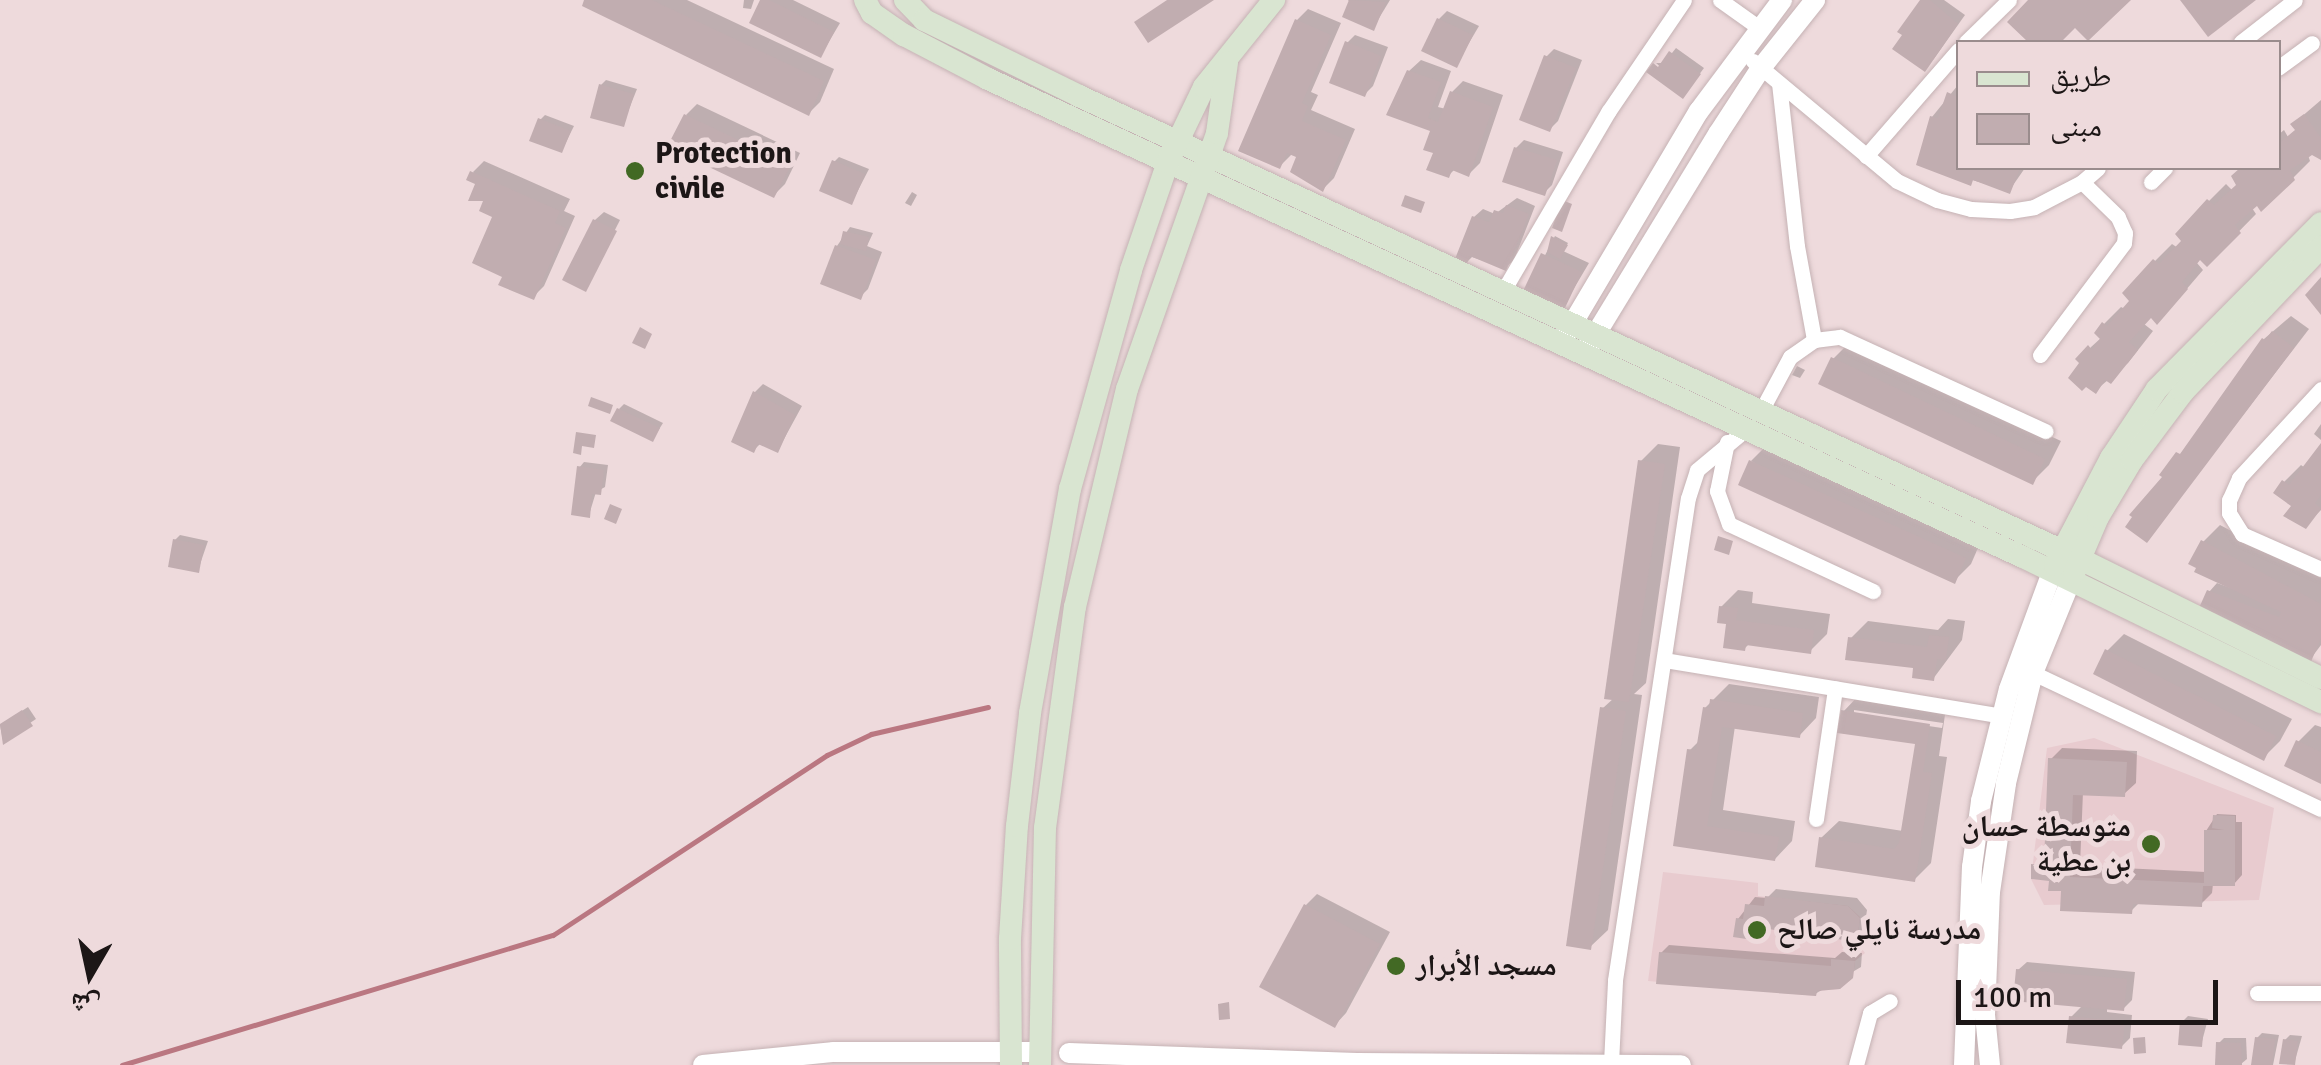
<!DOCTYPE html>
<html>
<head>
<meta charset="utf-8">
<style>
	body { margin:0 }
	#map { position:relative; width:2321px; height:1065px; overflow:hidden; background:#eedadc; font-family:Signika,"Noto Naskh Arabic",sans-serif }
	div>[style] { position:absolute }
	.built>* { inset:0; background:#e8cbcf }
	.shadow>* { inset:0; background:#0003 }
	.stream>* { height:5px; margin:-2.5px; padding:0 2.5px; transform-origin:2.5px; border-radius:2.5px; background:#ba7781 }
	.building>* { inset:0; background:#c1adb0 }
	.roads { filter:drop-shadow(0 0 2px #c5b2b4) drop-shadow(0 0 2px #c5b2b4) }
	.minor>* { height:15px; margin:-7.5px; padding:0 7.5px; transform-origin:7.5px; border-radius:7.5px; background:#fff }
	.tertiary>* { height:20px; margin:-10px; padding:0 10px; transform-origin:10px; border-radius:10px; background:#fff }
	.secondary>* { height:22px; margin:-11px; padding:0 11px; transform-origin:11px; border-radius:11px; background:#d9e5d1 }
	.dots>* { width:28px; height:28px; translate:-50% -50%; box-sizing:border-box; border:5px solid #eedadc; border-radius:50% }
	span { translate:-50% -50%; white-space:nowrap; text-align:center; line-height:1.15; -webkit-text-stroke:10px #eedadc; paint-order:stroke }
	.poi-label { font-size:30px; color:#1c1616; font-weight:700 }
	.left { translate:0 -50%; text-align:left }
	.right { translate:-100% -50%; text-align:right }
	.legend { position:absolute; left:1956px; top:40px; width:325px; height:130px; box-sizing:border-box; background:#eedadc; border:2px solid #9a8c8d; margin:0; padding:12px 18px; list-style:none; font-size:30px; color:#1c1616 }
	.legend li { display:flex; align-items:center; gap:20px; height:50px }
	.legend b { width:50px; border:2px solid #9a8c8d }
	.north { position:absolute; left:40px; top:925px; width:100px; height:100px; -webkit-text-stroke:8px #eedadc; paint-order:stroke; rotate:189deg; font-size:28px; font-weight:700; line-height:40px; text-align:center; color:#1c1616 }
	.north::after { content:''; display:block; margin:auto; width:35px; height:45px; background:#1c1616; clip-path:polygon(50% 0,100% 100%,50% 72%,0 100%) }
	.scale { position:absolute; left:1956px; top:980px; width:262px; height:45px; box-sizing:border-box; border:5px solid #1c1616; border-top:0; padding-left:12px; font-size:30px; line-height:35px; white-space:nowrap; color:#1c1616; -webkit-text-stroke:8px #eedadc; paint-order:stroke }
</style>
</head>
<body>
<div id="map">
	<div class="built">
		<div style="clip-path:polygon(2094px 738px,2274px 808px,2259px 900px,2044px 905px,2031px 879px,2047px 748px)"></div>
		<div style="clip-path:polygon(1663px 872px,1758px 883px,1758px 896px,1848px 906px,1860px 917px,1857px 942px,1865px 953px,1855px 961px,1853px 978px,1840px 989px,1817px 991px,1816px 996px,1648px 981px)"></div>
	</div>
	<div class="shadow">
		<div style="clip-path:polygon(587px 0,687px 0,834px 69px,820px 102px,809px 113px)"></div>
		<div style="clip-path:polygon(744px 0,754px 0,751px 9px,743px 8px)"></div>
		<div style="clip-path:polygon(763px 0,793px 0,840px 23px,821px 55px)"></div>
		<div style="clip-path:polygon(1348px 0,1390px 0,1373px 28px)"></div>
		<div style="clip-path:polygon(1923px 0,1944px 0,1965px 15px,1933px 60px)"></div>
		<div style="clip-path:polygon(1308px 9px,1341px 23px,1311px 92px,1318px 95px,1311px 110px,1355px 129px,1334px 178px,1323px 189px,1300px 156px,1291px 155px,1280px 166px,1297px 20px)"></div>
		<div style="clip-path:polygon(1447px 11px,1479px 26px,1456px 65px,1439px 19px)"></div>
		<div style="clip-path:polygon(1355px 35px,1388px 47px,1373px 86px,1365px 94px,1347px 43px)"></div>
		<div style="clip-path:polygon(1676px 48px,1704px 68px,1687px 91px,1656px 63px,1664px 63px)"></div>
		<div style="clip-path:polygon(1554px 49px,1582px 60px,1558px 121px,1550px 129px,1546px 57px)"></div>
		<div style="clip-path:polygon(1421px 60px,1451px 71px,1438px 107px,1446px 109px,1452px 92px,1463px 81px,1503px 95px,1480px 163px,1469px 174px,1455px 169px,1448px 176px,1436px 152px,1433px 130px,1389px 113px,1409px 71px)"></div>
		<div style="clip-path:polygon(606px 80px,637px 89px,623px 124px,601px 85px)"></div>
		<div style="clip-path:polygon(1958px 85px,1958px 168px,2025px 168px,2009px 191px,1919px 164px,1932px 117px)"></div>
		<div style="clip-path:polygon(2321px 100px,2321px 157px,2312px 152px,2308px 155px,2310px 161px,2262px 209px,2257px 203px,2252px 208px,2256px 214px,2207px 264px,2201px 258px,2197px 263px,2203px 270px,2173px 305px,2152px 316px,2144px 324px,2153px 331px,2128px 363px,2095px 391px,2078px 359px,2102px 337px,2104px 324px,2121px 307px,2125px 309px,2155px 261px,2172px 244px,2178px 248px,2209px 201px,2226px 184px,2232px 190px,2238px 184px,2234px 176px,2243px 168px,2278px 168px,2278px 135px,2284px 130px,2288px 137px,2297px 129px,2293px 124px)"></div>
		<div style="clip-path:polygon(697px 104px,800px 153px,785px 184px,774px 195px,686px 115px)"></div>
		<div style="clip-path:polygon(545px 115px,574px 126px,562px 150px,540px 120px)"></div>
		<div style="clip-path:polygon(1524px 140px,1563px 152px,1552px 185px,1544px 193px,1516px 148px)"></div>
		<div style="clip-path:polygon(839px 157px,869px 169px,852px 202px,834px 162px)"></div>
		<div style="clip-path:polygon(484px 161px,570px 199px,564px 211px,575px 216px,544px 286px,533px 297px,505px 275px,496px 216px,473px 172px)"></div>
		<div style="clip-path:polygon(912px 192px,917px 195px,911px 206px,905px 203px)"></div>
		<div style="clip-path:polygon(1517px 198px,1535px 206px,1514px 260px,1505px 268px,1472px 257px,1464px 265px,1474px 217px,1483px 209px,1495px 214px)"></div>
		<div style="clip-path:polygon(604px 212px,620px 220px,585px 289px,595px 220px)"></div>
		<div style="clip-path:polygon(850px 227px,873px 233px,867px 246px,882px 252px,868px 289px,860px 297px,837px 246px)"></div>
		<div style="clip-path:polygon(1555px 236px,1568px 243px,1563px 251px,1589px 263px,1563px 307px,1527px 290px)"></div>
		<div style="clip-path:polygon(2291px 316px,2309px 329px,2147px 540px,2135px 517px,2264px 339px)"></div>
		<div style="clip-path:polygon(1850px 342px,2061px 441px,2049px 465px,2032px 482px,1833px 359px)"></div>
		<div style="clip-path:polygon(1797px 366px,1805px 370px,1800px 378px,1792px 375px)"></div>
		<div style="clip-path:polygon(763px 384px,802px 406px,778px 450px,761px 443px,754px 450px,755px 392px)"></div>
		<div style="clip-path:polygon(624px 404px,663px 423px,653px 439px,619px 409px)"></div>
		<div style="clip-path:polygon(2321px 424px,2321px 440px,2314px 434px)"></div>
		<div style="clip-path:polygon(1658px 444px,1680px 447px,1646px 683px,1634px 694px,1642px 695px,1608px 930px,1590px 947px,1603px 708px,1614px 698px,1641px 461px)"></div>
		<div style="clip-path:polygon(1768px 444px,1981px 541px,1971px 564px,1954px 581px,1751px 461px)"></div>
		<div style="clip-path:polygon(2321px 447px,2321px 510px,2305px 526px,2284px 482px,2301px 465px,2305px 468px)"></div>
		<div style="clip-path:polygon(584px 462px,608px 465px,605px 487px,596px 492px,589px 515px,579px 468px)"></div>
		<div style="clip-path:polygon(2220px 525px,2321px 578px,2321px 645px,2309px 661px,2209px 592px,2217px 583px,2239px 591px,2203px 542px)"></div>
		<div style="clip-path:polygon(180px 535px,208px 541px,198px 570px,175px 540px)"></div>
		<div style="clip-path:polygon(1738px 590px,1753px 592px,1752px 603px,1830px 614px,1827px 634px,1810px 651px,1750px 643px,1745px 648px,1721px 607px)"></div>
		<div style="clip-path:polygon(1948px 619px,1965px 621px,1962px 640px,1933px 679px,1916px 666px,1851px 638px,1868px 621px,1938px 630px)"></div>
		<div style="clip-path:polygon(2124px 634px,2292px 719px,2280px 741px,2263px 758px,2107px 651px)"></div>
		<div style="clip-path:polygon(1729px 684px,1819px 697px,1816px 718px,1799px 736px,1735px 726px,1723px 810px,1795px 821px,1792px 841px,1775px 859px,1676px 844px,1690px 750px,1701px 739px,1705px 708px)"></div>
		<div style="clip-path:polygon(evenodd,1860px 694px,1946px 708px,1939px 756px,1947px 757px,1931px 863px,1914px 880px,1821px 838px,1839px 821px,1903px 831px,1918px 742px,1843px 712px,1860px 694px,1854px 710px,1943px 723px,1942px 728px,1854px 715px,1854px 710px)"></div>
		<div style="clip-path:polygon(28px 707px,36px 719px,3px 741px,0 725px)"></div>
		<div style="clip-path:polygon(2315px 725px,2321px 727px,2321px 781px,2298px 742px)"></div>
		<div style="clip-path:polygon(2062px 748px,2137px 751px,2136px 783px,2124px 794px,2083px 792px,2080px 866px,2206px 872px,2206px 831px,2217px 814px,2236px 815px,2236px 822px,2242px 822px,2242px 875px,2234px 884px,2213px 884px,2212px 893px,2201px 904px,2141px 901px,2131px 911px,2063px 889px,2052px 873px,2034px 866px,2046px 864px,2051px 759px)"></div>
		<div style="clip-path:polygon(1776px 889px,1857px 898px,1867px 910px,1864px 931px,1856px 939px,1768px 926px,1759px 938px,1738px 919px,1755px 897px,1767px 898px)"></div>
		<div style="clip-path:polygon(1317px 894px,1390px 932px,1346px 1013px,1335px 1025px,1306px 905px)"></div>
		<div style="clip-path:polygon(1669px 945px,1835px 958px,1842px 952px,1862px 953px,1861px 967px,1815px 994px,1661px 953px)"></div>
		<div style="clip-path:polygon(2027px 962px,2135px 972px,2132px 1000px,2123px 1009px,2107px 1007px,2107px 1012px,2132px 1015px,2130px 1038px,2121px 1047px,2071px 1017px,2083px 1005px,2018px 970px)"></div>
		<div style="clip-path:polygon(2188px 1016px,2208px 1019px,2201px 1045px,2183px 1021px)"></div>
		<div style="clip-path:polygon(2262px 1033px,2279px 1035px,2273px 1065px,2254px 1065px,2257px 1038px)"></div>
		<div style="clip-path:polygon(2290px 1035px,2302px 1036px,2294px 1064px,2285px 1040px)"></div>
		<div style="clip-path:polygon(2224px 1038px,2246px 1038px,2247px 1059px,2241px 1064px,2219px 1043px)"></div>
	</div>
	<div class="stream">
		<div style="left:122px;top:1065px;width:450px;rotate:-16.8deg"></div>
		<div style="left:553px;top:935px;width:328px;rotate:-33.3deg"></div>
		<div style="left:827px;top:755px;width:49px;rotate:-25.5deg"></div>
		<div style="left:871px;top:734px;width:120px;rotate:-13deg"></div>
	</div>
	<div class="building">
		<div style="clip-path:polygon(584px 0,652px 0,824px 81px,809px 116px,582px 6px)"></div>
		<div style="clip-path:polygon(760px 0,769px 0,834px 32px,821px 58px,749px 23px)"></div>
		<div style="clip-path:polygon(1167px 0,1214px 0,1148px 43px,1134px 22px)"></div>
		<div style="clip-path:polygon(1349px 0,1386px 2px,1374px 31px,1342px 17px)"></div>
		<div style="clip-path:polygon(1920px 0,1930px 0,1958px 24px,1925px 72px,1892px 49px,1902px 35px,1897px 32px)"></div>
		<div style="clip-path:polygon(2028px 0,2131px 0,2088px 41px,2075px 28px,2061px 42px,2028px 42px,2007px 22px)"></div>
		<div style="clip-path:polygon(2180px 0,2256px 0,2208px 37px)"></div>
		<div style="clip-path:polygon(1437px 18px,1473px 35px,1457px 68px,1421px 51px)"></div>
		<div style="clip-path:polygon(1295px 19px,1331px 35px,1302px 103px,1308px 106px,1302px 121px,1346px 140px,1323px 192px,1290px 172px,1296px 157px,1287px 153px,1280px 169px,1238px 151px)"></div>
		<div style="clip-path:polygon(1345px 41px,1381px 56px,1365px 97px,1329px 83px)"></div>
		<div style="clip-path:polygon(1669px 51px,1701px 74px,1683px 99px,1646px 72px,1653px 63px,1658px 67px)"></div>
		<div style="clip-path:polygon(1544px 55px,1576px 68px,1550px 132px,1519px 120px)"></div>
		<div style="clip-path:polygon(1407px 70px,1441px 82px,1428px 118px,1438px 122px,1450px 91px,1493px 107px,1469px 177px,1452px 170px,1449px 178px,1426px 170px,1433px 153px,1423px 150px,1430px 131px,1386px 115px)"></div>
		<div style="clip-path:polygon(599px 84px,634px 94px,624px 127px,590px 118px)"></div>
		<div style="clip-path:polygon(1947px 92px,1958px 97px,1958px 168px,2020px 168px,2010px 194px,1973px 180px,1971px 186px,1916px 165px,1930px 116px,1938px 118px)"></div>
		<div style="clip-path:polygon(684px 114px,791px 165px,774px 198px,667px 147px)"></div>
		<div style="clip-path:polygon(2304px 114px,2321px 138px,2321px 160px,2312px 155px,2290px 170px,2295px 180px,2261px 212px,2257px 206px,2235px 225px,2241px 233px,2207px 267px,2200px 260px,2182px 282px,2188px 289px,2157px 325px,2151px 318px,2129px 342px,2138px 350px,2111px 384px,2105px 380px,2096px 394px,2086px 387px,2082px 391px,2068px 378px,2079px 363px,2075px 359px,2088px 345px,2092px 350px,2100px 339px,2094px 333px,2102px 322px,2107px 326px,2129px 301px,2122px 293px,2153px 259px,2159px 264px,2181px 241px,2175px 234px,2207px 199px,2214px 205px,2236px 185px,2231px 176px,2240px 168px,2278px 168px,2278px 144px,2295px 130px,2290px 124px)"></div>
		<div style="clip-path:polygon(538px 118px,571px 131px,562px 153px,529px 141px)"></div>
		<div style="clip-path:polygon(1514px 147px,1557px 160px,1545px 196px,1502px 182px)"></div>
		<div style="clip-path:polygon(832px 160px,865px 174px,852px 205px,819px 191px)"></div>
		<div style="clip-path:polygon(470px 171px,560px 211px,555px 223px,566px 228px,534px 300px,498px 285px,502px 277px,472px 263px,492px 217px,479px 211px,483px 201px,468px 201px,475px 184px,466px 180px)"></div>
		<div style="clip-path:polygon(1405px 195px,1425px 202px,1421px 213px,1401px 206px)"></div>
		<div style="clip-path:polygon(1562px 200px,1572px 204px,1562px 232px,1552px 228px)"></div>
		<div style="clip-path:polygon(1506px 205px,1529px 214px,1506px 271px,1470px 256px,1465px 268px,1453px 264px,1472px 216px,1489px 222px,1494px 210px,1503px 213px)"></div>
		<div style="clip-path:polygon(593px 219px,617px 231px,586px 292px,562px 280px)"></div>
		<div style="clip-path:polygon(843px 231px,869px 237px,866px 251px,840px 244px)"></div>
		<div style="clip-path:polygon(1551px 236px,1568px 245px,1560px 259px,1547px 252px)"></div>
		<div style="clip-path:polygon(835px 245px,876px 260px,861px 300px,820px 284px)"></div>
		<div style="clip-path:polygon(1541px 253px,1582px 272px,1564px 310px,1523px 291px)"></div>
		<div style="clip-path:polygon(2321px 277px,2321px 315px,2305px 295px)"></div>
		<div style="clip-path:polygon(640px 327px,652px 334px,645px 349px,632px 343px)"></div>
		<div style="clip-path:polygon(2272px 331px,2294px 348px,2147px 543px,2125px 527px,2132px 517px,2129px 515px,2162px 477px,2159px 475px,2176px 452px,2180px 454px,2262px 338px,2265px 340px)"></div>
		<div style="clip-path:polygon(1831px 357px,2045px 459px,2033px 485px,1818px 384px)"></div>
		<div style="clip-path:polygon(753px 391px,795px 415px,778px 453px,758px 444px,754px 453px,731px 442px)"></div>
		<div style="clip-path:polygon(591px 397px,613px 405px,610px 414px,588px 406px)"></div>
		<div style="clip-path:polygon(617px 408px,660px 428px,653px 442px,610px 421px)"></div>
		<div style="clip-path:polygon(576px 432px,596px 435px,594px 448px,582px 446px,581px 455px,573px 453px)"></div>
		<div style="clip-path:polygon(2321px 443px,2321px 495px,2315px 503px,2321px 509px,2306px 529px,2283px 516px,2291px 506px,2273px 493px,2282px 480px,2289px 485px)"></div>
		<div style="clip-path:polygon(1638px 460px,1665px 464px,1629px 702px,1604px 699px)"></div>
		<div style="clip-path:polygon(1749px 460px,1966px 558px,1955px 584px,1738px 485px)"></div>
		<div style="clip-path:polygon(577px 466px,604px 470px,601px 495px,592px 494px,590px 518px,571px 515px)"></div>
		<div style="clip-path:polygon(610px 504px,622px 509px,616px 524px,604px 519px)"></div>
		<div style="clip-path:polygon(1718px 536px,1733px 541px,1729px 555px,1714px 550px)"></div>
		<div style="clip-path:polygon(173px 539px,204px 545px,199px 573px,168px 567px)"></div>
		<div style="clip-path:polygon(2201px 540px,2321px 604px,2321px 638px,2310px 664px,2199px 608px,2207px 590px,2279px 617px,2281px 612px,2194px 572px,2196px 568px,2188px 564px)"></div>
		<div style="clip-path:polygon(1719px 606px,1738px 608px,1736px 620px,1814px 630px,1811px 654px,1746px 645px,1745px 651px,1723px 648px,1726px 624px,1717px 623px)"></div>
		<div style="clip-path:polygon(1929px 635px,1949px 637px,1946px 660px,1937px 659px,1934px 681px,1912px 678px,1913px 668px,1845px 660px,1848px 637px,1927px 647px)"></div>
		<div style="clip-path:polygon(2105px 649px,2276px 736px,2264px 761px,2093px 674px)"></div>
		<div style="clip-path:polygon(1710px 699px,1803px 713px,1800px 738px,1722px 727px,1707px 826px,1779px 837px,1775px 861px,1673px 846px,1687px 749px,1696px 750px,1703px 707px,1709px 708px)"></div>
		<div style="clip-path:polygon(1600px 707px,1626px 711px,1591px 950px,1566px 946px)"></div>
		<div style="clip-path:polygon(22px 710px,33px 726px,3px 745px,0 724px)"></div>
		<div style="clip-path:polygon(1841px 710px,1930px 724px,1923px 772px,1932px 773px,1915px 882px,1815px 867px,1819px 837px,1894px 849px,1899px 843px,1915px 744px,1837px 733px)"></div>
		<div style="clip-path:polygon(2296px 740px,2321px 752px,2321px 784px,2284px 766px)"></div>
		<div style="clip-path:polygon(2048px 758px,2127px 762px,2125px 797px,2073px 795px,2070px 877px,2204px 883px,2204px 830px,2224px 830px,2212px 828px,2213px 815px,2235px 816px,2235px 886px,2203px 886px,2202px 907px,2133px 904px,2132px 914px,2060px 911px,2061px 891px,2048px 891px,2049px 881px,2031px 879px,2031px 864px,2049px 866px,2044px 863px)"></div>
		<div style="clip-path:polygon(1765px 896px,1848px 906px,1860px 918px,1857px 942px,1762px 928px,1760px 941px,1733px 937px,1736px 918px,1743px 919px,1745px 904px,1764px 906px)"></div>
		<div style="clip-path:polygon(1304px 904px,1380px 944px,1335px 1028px,1259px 987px)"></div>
		<div style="clip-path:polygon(1659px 952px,1831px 966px,1831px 959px,1855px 961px,1853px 978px,1840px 989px,1817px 991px,1816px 996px,1656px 984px)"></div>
		<div style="clip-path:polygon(2016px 969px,2127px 979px,2124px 1011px,2013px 1001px)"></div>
		<div style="clip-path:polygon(1229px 1002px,1230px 1019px,1219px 1020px,1218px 1004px)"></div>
		<div style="clip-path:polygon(2069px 1016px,2125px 1022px,2122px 1049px,2066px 1043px)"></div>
		<div style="clip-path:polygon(2180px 1020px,2204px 1023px,2202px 1047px,2178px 1045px)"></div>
		<div style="clip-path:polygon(2145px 1037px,2146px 1053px,2134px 1054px,2133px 1038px)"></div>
		<div style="clip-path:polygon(2255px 1037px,2275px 1039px,2272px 1065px,2251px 1065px)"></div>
		<div style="clip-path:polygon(2283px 1039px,2298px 1041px,2295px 1065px,2279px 1064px)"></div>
		<div style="clip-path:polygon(2216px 1042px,2241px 1043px,2242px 1065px,2215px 1065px)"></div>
	</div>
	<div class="roads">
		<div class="minor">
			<div style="left:1720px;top:0;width:47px;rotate:35.4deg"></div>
			<div style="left:1966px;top:42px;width:60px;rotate:-44.3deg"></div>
			<div style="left:2241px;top:42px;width:68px;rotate:-37.9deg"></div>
			<div style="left:1753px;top:61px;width:187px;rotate:39.8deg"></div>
			<div style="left:1897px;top:181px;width:44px;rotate:25.4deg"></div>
			<div style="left:1937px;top:200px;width:35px;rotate:15deg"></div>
			<div style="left:1971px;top:209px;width:39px;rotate:3deg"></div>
			<div style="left:2010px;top:211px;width:24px;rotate:-9deg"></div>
			<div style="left:2034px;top:207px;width:54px;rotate:-27.5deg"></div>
			<div style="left:2082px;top:182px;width:21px;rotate:-41deg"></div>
			<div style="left:2278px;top:68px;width:42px;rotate:-36.3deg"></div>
			<div style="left:1779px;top:83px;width:164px;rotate:83.7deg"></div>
			<div style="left:1797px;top:246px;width:96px;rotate:79.7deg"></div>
			<div style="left:1866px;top:156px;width:140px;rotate:-49deg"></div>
			<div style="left:2151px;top:182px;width:20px;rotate:-45deg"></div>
			<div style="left:1503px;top:291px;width:208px;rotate:-59.6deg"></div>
			<div style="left:1608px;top:112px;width:135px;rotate:-55.8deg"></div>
			<div style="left:2040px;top:355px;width:140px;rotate:-53.1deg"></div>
			<div style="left:2124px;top:243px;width:10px;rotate:-84deg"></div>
			<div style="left:2125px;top:233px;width:17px;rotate:-114deg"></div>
			<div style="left:2118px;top:217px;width:50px;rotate:-135.8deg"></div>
			<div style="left:2321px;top:389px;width:121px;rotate:132.7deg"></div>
			<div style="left:2239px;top:478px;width:24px;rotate:114deg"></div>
			<div style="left:2229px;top:500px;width:13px;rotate:90deg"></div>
			<div style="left:2229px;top:513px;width:25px;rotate:58deg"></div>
			<div style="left:2242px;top:534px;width:86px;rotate:23.9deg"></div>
			<div style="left:1761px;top:411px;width:61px;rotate:-61.8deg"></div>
			<div style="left:1790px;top:357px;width:29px;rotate:-35deg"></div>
			<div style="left:1814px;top:340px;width:26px;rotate:-7deg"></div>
			<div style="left:1840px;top:337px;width:226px;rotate:24.6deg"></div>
			<div style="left:1727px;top:442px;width:50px;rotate:101.5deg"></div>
			<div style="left:1717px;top:491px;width:35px;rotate:70deg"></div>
			<div style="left:1729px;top:524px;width:159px;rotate:25deg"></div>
			<div style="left:1665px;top:660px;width:342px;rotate:9.4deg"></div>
			<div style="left:2033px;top:673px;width:318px;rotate:25.3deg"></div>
			<div style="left:1816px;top:819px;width:132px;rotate:-81.7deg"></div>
			<div style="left:2257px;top:993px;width:64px"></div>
			<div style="left:1611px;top:1063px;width:83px;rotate:-87.2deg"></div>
			<div style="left:1615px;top:980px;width:487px;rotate:-81.4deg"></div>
			<div style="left:1688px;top:498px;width:29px;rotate:-72deg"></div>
			<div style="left:1697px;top:470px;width:62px;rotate:-39.8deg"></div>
			<div style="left:1856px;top:1065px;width:54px;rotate:-74.9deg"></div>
			<div style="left:1870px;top:1013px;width:23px;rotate:-31deg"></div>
		</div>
		<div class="tertiary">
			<div style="left:1564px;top:338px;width:264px;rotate:-59.3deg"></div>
			<div style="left:1699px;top:111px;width:139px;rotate:-53.2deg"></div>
			<div style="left:1588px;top:347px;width:250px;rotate:-58.6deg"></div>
			<div style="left:1718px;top:134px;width:79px;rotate:-56.9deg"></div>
			<div style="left:1761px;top:68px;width:87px;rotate:-51.5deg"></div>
			<div style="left:1069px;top:1053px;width:288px;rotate:2deg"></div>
			<div style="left:1357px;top:1063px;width:324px;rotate:0.4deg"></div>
			<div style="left:703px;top:1065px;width:132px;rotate:-5.7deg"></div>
			<div style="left:834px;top:1052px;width:205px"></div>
			<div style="left:1964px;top:1065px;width:198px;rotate:-87.7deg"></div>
			<div style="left:1972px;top:867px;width:67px;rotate:-82.2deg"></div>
			<div style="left:1981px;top:801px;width:115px;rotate:-76deg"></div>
			<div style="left:2009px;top:689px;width:125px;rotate:-69.8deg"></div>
			<div style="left:1990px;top:1065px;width:50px;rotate:-95.7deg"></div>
			<div style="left:1985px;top:1015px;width:123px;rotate:-87.7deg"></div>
			<div style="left:1990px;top:892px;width:110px;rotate:-81.6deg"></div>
			<div style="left:2006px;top:783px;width:113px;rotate:-76.2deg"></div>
			<div style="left:2033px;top:673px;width:100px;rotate:-67.8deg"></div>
		</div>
		<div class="secondary">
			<div style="left:865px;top:0;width:15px;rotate:62deg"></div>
			<div style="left:872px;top:13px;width:39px;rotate:35deg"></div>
			<div style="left:904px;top:35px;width:95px;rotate:27.6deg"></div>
			<div style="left:988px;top:79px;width:1138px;rotate:24.79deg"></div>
			<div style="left:2021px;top:556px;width:334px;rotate:26deg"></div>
			<div style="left:905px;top:0;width:28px;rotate:46deg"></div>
			<div style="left:924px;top:20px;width:173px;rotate:26.1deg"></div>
			<div style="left:1079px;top:96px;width:1103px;rotate:24.82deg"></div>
			<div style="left:2080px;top:559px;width:269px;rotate:26.3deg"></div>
			<div style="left:2055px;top:565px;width:121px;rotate:-62.4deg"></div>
			<div style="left:2111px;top:458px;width:83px;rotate:-56.3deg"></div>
			<div style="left:2157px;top:389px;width:233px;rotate:-45.3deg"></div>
			<div style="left:2074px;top:573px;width:61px;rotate:-66.8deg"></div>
			<div style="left:2098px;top:517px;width:66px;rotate:-59.2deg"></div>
			<div style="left:2132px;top:460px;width:85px;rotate:-53.1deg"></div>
			<div style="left:2183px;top:392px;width:200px;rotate:-46.4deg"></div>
			<div style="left:1011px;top:1065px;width:126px;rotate:-90.5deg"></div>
			<div style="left:1010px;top:939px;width:113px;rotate:-86.5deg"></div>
			<div style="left:1017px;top:826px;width:114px;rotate:-83.4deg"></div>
			<div style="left:1030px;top:713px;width:228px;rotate:-79.9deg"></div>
			<div style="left:1070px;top:489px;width:227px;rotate:-74.4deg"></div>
			<div style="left:1131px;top:270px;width:114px;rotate:-71.1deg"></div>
			<div style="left:1168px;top:162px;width:83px;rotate:-64.4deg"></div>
			<div style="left:1204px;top:87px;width:112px;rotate:-51.2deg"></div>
			<div style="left:1040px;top:1065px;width:237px;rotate:-88.8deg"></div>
			<div style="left:1045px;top:828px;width:223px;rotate:-82.3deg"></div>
			<div style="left:1075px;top:607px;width:224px;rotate:-76.6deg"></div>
			<div style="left:1127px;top:389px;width:271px;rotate:-70.6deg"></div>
			<div style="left:1217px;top:133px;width:71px;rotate:-81.9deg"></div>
		</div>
	</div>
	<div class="dots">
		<div style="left:635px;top:171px;background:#426924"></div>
		<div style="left:2151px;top:844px;background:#426924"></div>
		<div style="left:1757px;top:930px;background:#426924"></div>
		<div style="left:1396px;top:966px;background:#426924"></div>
	</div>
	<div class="poi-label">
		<span class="left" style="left:655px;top:171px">Protection<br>civile</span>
		<span class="right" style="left:2131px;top:844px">متوسطة حسان<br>بن عطية</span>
		<span class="left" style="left:1777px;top:930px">مدرسة نايلي صالح</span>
		<span class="left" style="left:1416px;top:966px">مسجد الأبرار</span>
	</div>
	<ul class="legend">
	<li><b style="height:12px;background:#d9e5d1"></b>طريق</li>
	<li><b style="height:28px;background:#c1adb0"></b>مبنى</li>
	</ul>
	<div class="north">ش</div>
	<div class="scale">100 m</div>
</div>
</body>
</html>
